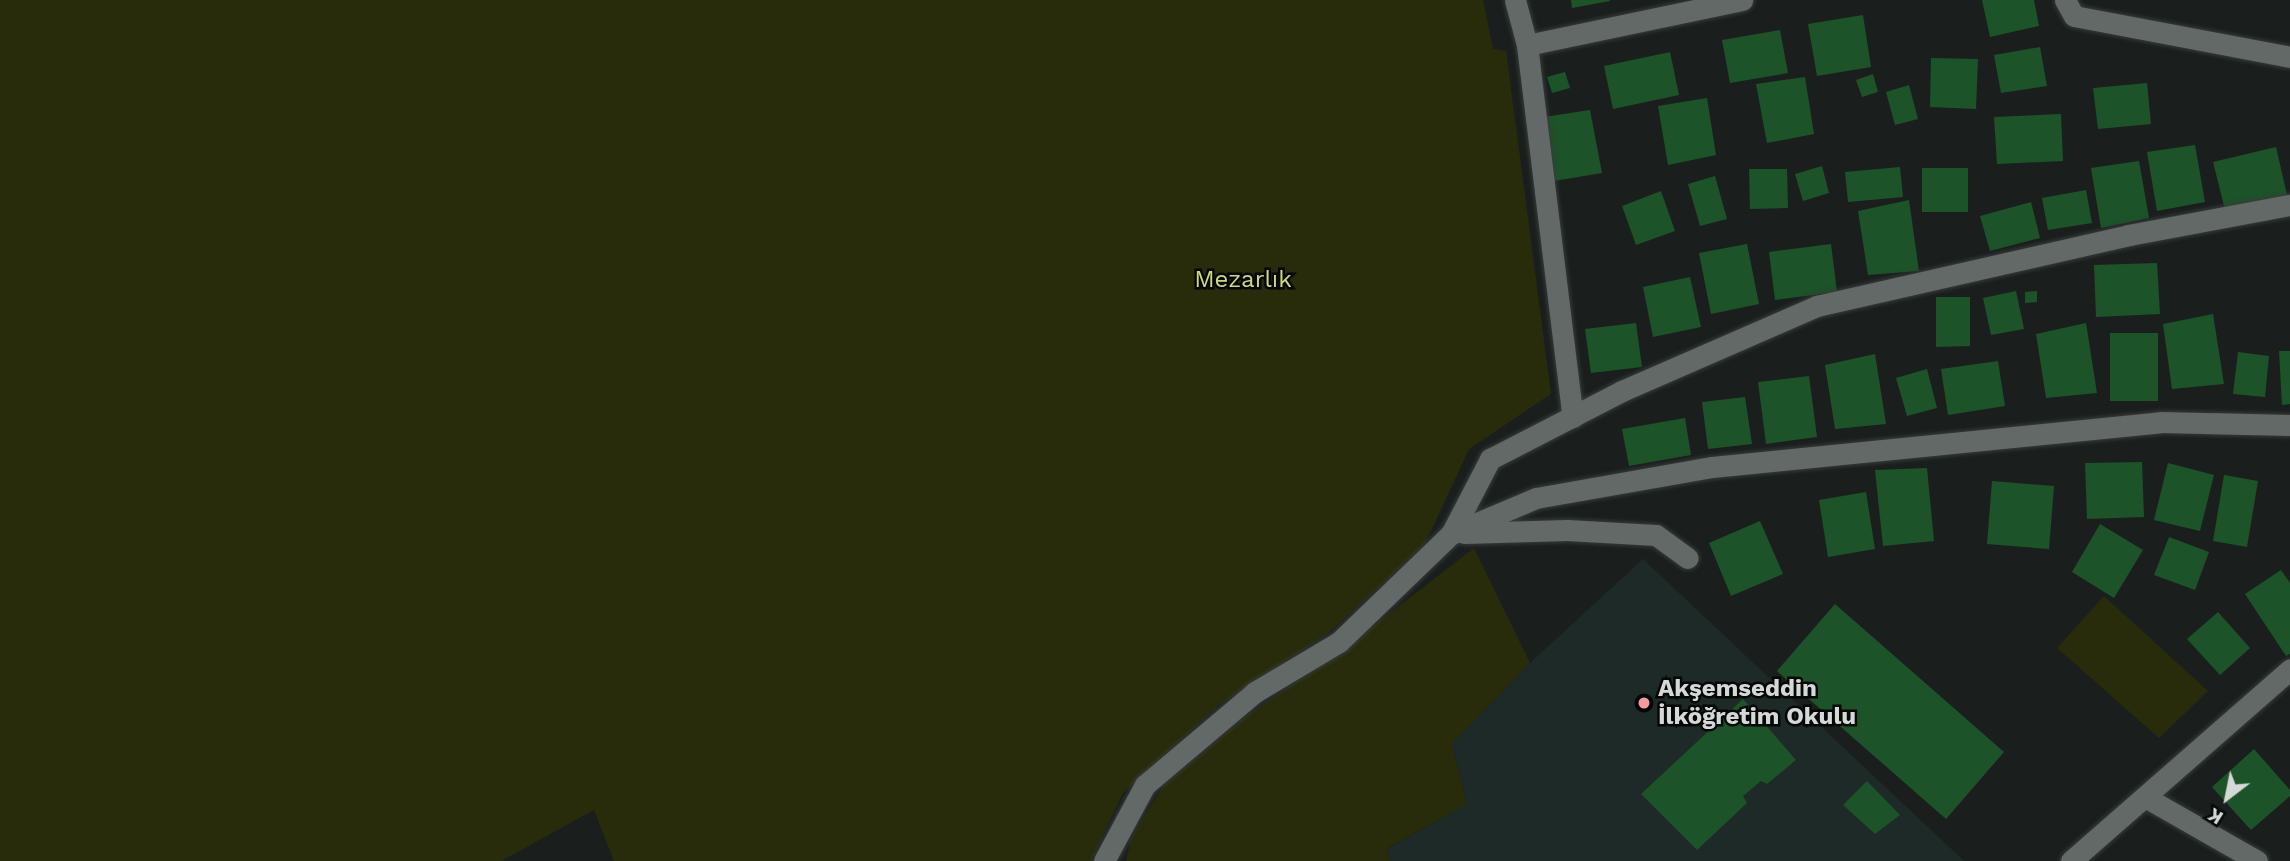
<!DOCTYPE html>
<html>
<head>
<meta charset="utf-8">
<style>
	body { margin:0 }
	#map { position:relative; width:2290px; height:861px; overflow:hidden; background:#1a1f1e; font-family:"Work Sans",sans-serif }
	div>[style] { position:absolute }
	.built>* { inset:0; background:#1d2a27 }
	.green>* { inset:0; background:#282c0b }
	.building>* { inset:0; background:#1d5329 }
	.roads { filter:drop-shadow(0 0 2px #373b3a) drop-shadow(0 0 2px #373b3a) }
	.minor>* { height:21px; margin:-10.5px; padding:0 10.5px; transform-origin:10.5px; border-radius:10.5px; background:#626967 }
	.dots>* { width:19px; height:19px; translate:-50% -50%; box-sizing:border-box; border:4px solid #060808; border-radius:50% }
	span { translate:-50% -50%; white-space:nowrap; text-align:center; line-height:1.15; -webkit-text-stroke:5px #060808; paint-order:stroke }
	.park-label { font-size:24px; color:#ccd97c }
	.poi-label { font-size:24px; color:#d4d8d7; font-weight:700 }
	.left { translate:0 -50%; text-align:left }
	.north { position:absolute; left:2192px; top:763px; width:70px; height:70px; -webkit-text-stroke:5px #060808; paint-order:stroke; rotate:212deg; font-size:19px; font-weight:700; line-height:28px; text-align:center; color:#d4d8d7 }
	.north::after { content:''; display:block; margin:auto; width:24px; height:32px; background:#d4d8d7; clip-path:polygon(50% 0,100% 100%,50% 72%,0 100%) }
</style>
</head>
<body>
<div id="map">
	<div class="built">
		<div style="clip-path:polygon(1643px 559px,1964px 861px,1390px 861px,1385px 850px,1467px 804px,1452px 744px,1530px 663px)"></div>
	</div>
	<div class="green">
		<div style="clip-path:polygon(0 0,1483px 0,1493px 49px,1506px 51px,1551px 394px,1469px 449px,1424px 546px,1327px 634px,1219px 705px,1123px 793px,1091px 861px,614px 861px,594px 810px,501px 861px,0 861px)"></div>
		<div style="clip-path:polygon(1474px 548px,1530px 663px,1452px 744px,1467px 804px,1386px 849px,1390px 861px,1126px 861px,1131px 838px,1164px 785px,1245px 717px,1346px 647px)"></div>
		<div style="clip-path:polygon(2104px 596px,2208px 691px,2159px 738px,2057px 648px)"></div>
	</div>
	<div class="building">
		<div style="clip-path:polygon(1571px 0,1610px 0,1610px 1px,1572px 8px)"></div>
		<div style="clip-path:polygon(1982px 0,2034px 0,2039px 26px,1990px 37px)"></div>
		<div style="clip-path:polygon(1863px 15px,1871px 67px,1817px 76px,1808px 24px)"></div>
		<div style="clip-path:polygon(1780px 30px,1788px 73px,1730px 83px,1722px 40px)"></div>
		<div style="clip-path:polygon(2040px 47px,2047px 86px,2001px 93px,1994px 55px)"></div>
		<div style="clip-path:polygon(1670px 52px,1679px 95px,1613px 109px,1604px 66px)"></div>
		<div style="clip-path:polygon(1931px 58px,1978px 59px,1976px 109px,1930px 107px)"></div>
		<div style="clip-path:polygon(1565px 72px,1570px 88px,1552px 93px,1547px 77px)"></div>
		<div style="clip-path:polygon(1873px 74px,1878px 92px,1862px 97px,1856px 80px)"></div>
		<div style="clip-path:polygon(1805px 77px,1814px 134px,1767px 143px,1756px 84px)"></div>
		<div style="clip-path:polygon(2147px 83px,2151px 124px,2098px 129px,2093px 88px)"></div>
		<div style="clip-path:polygon(1909px 85px,1918px 119px,1895px 125px,1886px 92px)"></div>
		<div style="clip-path:polygon(1707px 98px,1716px 155px,1668px 165px,1658px 106px)"></div>
		<div style="clip-path:polygon(1590px 110px,1602px 173px,1554px 181px,1544px 117px)"></div>
		<div style="clip-path:polygon(2061px 114px,2063px 161px,1997px 164px,1994px 117px)"></div>
		<div style="clip-path:polygon(2195px 145px,2205px 202px,2157px 211px,2147px 152px)"></div>
		<div style="clip-path:polygon(2276px 147px,2287px 195px,2225px 210px,2213px 162px)"></div>
		<div style="clip-path:polygon(2139px 161px,2149px 218px,2101px 228px,2091px 168px)"></div>
		<div style="clip-path:polygon(1822px 166px,1829px 193px,1803px 201px,1795px 174px)"></div>
		<div style="clip-path:polygon(1900px 167px,1903px 197px,1848px 202px,1845px 172px)"></div>
		<div style="clip-path:polygon(1922px 168px,1968px 168px,1968px 212px,1922px 212px)"></div>
		<div style="clip-path:polygon(1749px 169px,1787px 169px,1788px 208px,1750px 209px)"></div>
		<div style="clip-path:polygon(1715px 176px,1727px 219px,1700px 226px,1688px 184px)"></div>
		<div style="clip-path:polygon(2086px 190px,2092px 223px,2048px 230px,2042px 198px)"></div>
		<div style="clip-path:polygon(1661px 191px,1675px 231px,1636px 245px,1622px 206px)"></div>
		<div style="clip-path:polygon(1909px 200px,1919px 271px,1868px 275px,1858px 211px)"></div>
		<div style="clip-path:polygon(2031px 202px,2040px 238px,1990px 251px,1980px 216px)"></div>
		<div style="clip-path:polygon(1747px 244px,1759px 304px,1711px 314px,1699px 253px)"></div>
		<div style="clip-path:polygon(1831px 244px,1837px 292px,1775px 300px,1769px 252px)"></div>
		<div style="clip-path:polygon(2157px 263px,2160px 314px,2096px 317px,2094px 265px)"></div>
		<div style="clip-path:polygon(1690px 277px,1701px 327px,1653px 337px,1643px 287px)"></div>
		<div style="clip-path:polygon(2016px 291px,2024px 329px,1991px 335px,1983px 298px)"></div>
		<div style="clip-path:polygon(2037px 291px,2037px 302px,2025px 303px,2025px 292px)"></div>
		<div style="clip-path:polygon(1936px 297px,1970px 297px,1970px 346px,1936px 347px)"></div>
		<div style="clip-path:polygon(2213px 314px,2224px 384px,2172px 389px,2163px 324px)"></div>
		<div style="clip-path:polygon(1636px 323px,1642px 367px,1591px 373px,1585px 329px)"></div>
		<div style="clip-path:polygon(2086px 323px,2097px 393px,2046px 398px,2036px 334px)"></div>
		<div style="clip-path:polygon(2110px 333px,2158px 333px,2158px 401px,2110px 401px)"></div>
		<div style="clip-path:polygon(2279px 351px,2290px 351px,2290px 404px,2282px 405px)"></div>
		<div style="clip-path:polygon(2238px 352px,2269px 356px,2265px 397px,2233px 394px)"></div>
		<div style="clip-path:polygon(1875px 354px,1886px 424px,1835px 429px,1825px 365px)"></div>
		<div style="clip-path:polygon(1998px 361px,2005px 406px,1948px 415px,1941px 369px)"></div>
		<div style="clip-path:polygon(1927px 369px,1937px 408px,1907px 416px,1896px 378px)"></div>
		<div style="clip-path:polygon(1809px 376px,1817px 437px,1766px 444px,1758px 382px)"></div>
		<div style="clip-path:polygon(1745px 397px,1752px 444px,1708px 449px,1702px 402px)"></div>
		<div style="clip-path:polygon(1685px 418px,1691px 455px,1629px 466px,1622px 429px)"></div>
		<div style="clip-path:polygon(2142px 462px,2144px 517px,2087px 519px,2085px 463px)"></div>
		<div style="clip-path:polygon(2168px 463px,2214px 475px,2200px 531px,2154px 520px)"></div>
		<div style="clip-path:polygon(1927px 468px,1934px 541px,1883px 546px,1875px 470px)"></div>
		<div style="clip-path:polygon(2224px 475px,2258px 481px,2247px 547px,2213px 541px)"></div>
		<div style="clip-path:polygon(1992px 481px,2054px 486px,2049px 549px,1987px 544px)"></div>
		<div style="clip-path:polygon(1866px 492px,1875px 549px,1828px 557px,1819px 500px)"></div>
		<div style="clip-path:polygon(1760px 521px,1783px 574px,1731px 596px,1709px 543px)"></div>
		<div style="clip-path:polygon(2100px 524px,2143px 550px,2114px 598px,2072px 572px)"></div>
		<div style="clip-path:polygon(2169px 537px,2209px 552px,2195px 590px,2154px 575px)"></div>
		<div style="clip-path:polygon(2281px 570px,2290px 583px,2290px 654px,2286px 656px,2245px 594px)"></div>
		<div style="clip-path:polygon(1835px 604px,2004px 752px,1946px 819px,1777px 671px)"></div>
		<div style="clip-path:polygon(2218px 612px,2250px 648px,2220px 675px,2187px 639px)"></div>
		<div style="clip-path:polygon(1743px 699px,1796px 760px,1767px 784px,1761px 781px,1743px 796px,1747px 803px,1697px 850px,1641px 794px)"></div>
		<div style="clip-path:polygon(2254px 749px,2290px 790px,2290px 796px,2251px 830px,2212px 787px)"></div>
		<div style="clip-path:polygon(1867px 781px,1900px 815px,1875px 834px,1843px 805px)"></div>
	</div>
	<div class="roads">
		<div class="minor">
			<div style="left:1515px;top:0;width:47px;rotate:75.1deg"></div>
			<div style="left:1527px;top:45px;width:220px;rotate:-11.8deg"></div>
			<div style="left:2065px;top:0;width:18px;rotate:61deg"></div>
			<div style="left:2074px;top:16px;width:220px;rotate:10.7deg"></div>
			<div style="left:1527px;top:45px;width:375px;rotate:83deg"></div>
			<div style="left:1464px;top:533px;width:103px;rotate:-1.7deg"></div>
			<div style="left:1567px;top:530px;width:89px;rotate:3.2deg"></div>
			<div style="left:1656px;top:535px;width:39px;rotate:36deg"></div>
			<div style="left:1451px;top:534px;width:92px;rotate:-23deg"></div>
			<div style="left:1536px;top:498px;width:179px;rotate:-10deg"></div>
			<div style="left:1712px;top:467px;width:451px;rotate:-5.7deg"></div>
			<div style="left:2161px;top:422px;width:129px;rotate:1.3deg"></div>
			<div style="left:2145px;top:797px;width:129px;rotate:29.7deg"></div>
			<div style="left:1104px;top:861px;width:86px;rotate:-61.7deg"></div>
			<div style="left:1145px;top:785px;width:144px;rotate:-40.2deg"></div>
			<div style="left:1255px;top:692px;width:98px;rotate:-30.8deg"></div>
			<div style="left:1339px;top:642px;width:156px;rotate:-44deg"></div>
			<div style="left:1451px;top:534px;width:85px;rotate:-62.5deg"></div>
			<div style="left:1490px;top:459px;width:148px;rotate:-27.3deg"></div>
			<div style="left:1622px;top:391px;width:213px;rotate:-23.6deg"></div>
			<div style="left:1817px;top:306px;width:320px;rotate:-12.8deg"></div>
			<div style="left:2129px;top:235px;width:164px;rotate:-10.6deg"></div>
			<div style="left:2071px;top:861px;width:291px;rotate:-41.2deg"></div>
		</div>
	</div>
	<div class="dots">
		<div style="left:1644px;top:703px;background:#f59b9d"></div>
	</div>
	<div class="park-label">
		<span style="left:1243px;top:280px">Mezarlık</span>
	</div>
	<div class="poi-label">
		<span class="left" style="left:1658px;top:703px">Akşemseddin<br>İlköğretim Okulu</span>
	</div>
	<div class="north">K</div>
</div>
</body>
</html>
